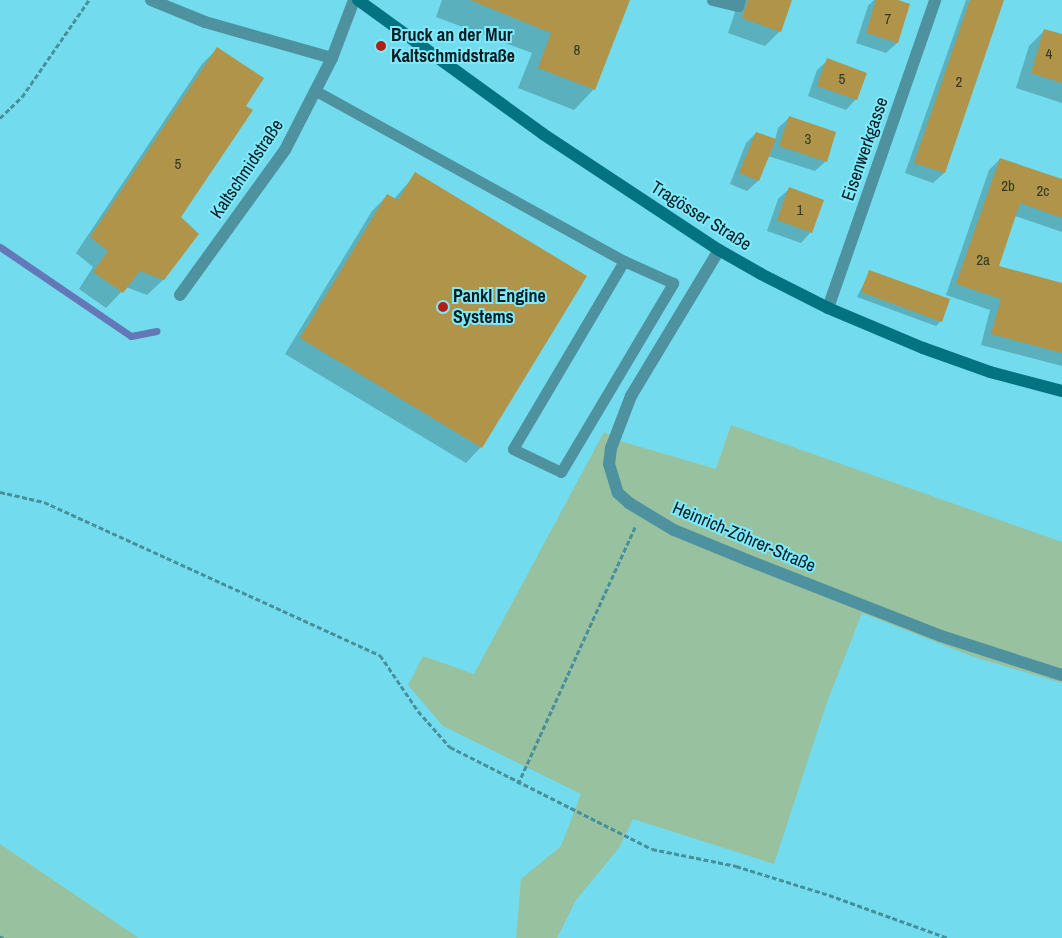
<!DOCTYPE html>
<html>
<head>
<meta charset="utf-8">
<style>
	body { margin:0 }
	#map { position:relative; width:1062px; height:938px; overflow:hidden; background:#72dcee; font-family:"Archivo Narrow",sans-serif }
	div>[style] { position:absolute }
	.green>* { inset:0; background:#97c19f }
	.shadow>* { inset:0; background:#0003 }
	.stream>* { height:7px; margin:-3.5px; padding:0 3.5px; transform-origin:3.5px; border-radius:3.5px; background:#6478b7 }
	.building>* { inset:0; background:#af9449 }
	.path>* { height:3px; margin-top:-1.5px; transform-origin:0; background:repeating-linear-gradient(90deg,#468f9b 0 5px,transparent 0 7.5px) }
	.service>* { height:11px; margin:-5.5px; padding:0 5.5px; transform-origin:5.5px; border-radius:5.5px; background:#4d929e }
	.minor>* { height:12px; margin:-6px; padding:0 6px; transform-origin:6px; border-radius:6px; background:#4d929e }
	.secondary>* { height:12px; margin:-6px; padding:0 6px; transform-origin:6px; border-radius:6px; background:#037281 }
	.dots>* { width:14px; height:14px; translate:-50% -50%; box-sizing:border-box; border:2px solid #7fe9fb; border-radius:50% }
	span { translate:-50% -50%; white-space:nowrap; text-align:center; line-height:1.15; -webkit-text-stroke:4px #7fe9fb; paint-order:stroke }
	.number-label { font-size:15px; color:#2f392a }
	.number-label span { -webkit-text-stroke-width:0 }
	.poi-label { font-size:18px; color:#041b1f; font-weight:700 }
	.left { translate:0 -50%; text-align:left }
	.street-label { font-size:18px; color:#041b1f }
</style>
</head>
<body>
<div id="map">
	<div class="green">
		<div style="clip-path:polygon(731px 425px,1062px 542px,1062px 683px,974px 657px,862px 613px,826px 705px,774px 864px,633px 819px,619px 848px,576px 900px,557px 938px,516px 938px,521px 879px,561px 846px,581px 794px,443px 726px,408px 685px,423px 656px,474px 674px,604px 432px,620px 441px,716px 469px)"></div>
		<div style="clip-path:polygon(0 844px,139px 938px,0 938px)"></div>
	</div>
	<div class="shadow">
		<div style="clip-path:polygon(442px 0,628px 0,594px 89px,574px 110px,518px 88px,532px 53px,436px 17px)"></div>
		<div style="clip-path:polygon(739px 0,791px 0,780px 31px,765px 46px,728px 33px)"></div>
		<div style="clip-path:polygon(874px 0,894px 0,897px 43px,886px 53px,856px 43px,868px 6px)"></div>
		<div style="clip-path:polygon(966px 0,1002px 2px,944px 173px,933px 183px,905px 173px)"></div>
		<div style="clip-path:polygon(1045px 30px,1062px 36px,1062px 103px,1016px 88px,1029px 46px)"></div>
		<div style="clip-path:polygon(217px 49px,163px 280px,147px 295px,126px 287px,106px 308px,79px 289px,93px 267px,76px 253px,202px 64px)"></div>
		<div style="clip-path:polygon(828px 60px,856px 99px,846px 110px,808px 96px,817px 70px)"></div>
		<div style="clip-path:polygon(789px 118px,826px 161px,815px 171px,768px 156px,758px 181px,747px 191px,730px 184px,746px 143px,756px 133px,775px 140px,778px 128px)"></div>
		<div style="clip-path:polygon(1000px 159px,1062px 180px,1062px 232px,1015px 216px,997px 266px,1062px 284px,1062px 366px,981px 345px,990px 310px,946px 295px,989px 170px)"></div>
		<div style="clip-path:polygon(416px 174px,481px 447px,466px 463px,285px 354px,372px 211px,388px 195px,394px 199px)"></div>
		<div style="clip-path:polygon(789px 189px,811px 232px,801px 243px,767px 231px,778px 199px)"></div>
		<div style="clip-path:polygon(870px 271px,941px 321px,936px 326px,857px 297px)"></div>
	</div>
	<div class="stream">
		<div style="left:0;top:247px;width:158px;rotate:34.2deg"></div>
		<div style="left:131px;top:336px;width:26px;rotate:-11deg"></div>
	</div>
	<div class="building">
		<div style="clip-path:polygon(470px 0,630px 0,595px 90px,538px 68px,551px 33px)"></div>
		<div style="clip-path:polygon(748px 0,792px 0,781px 32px,742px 18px)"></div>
		<div style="clip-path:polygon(876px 0,898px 0,910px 4px,898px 43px,866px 33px)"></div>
		<div style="clip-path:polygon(970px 0,1004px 0,945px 173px,914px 163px)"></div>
		<div style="clip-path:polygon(1044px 29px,1062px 34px,1062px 83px,1031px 73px)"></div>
		<div style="clip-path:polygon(217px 47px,264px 78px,246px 106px,253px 110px,181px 217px,199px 234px,164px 280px,140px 271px,123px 293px,93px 272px,108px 251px,90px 237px)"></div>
		<div style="clip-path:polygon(827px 58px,867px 73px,857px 100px,817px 86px)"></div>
		<div style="clip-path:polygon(789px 116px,836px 132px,827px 162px,779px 146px)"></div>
		<div style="clip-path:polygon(756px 132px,776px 139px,759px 181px,739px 173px)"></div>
		<div style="clip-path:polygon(1000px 158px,1062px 179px,1062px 218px,1020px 203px,999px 266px,1062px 283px,1062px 353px,991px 334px,1001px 299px,956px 284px)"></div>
		<div style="clip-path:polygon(415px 172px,587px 276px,482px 448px,300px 338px,387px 194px,398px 200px)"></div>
		<div style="clip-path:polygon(789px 187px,824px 200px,812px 233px,777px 220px)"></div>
		<div style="clip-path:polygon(869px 270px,950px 299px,942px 322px,861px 292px)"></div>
	</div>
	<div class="path">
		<div style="left:0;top:118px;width:30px;rotate:-44deg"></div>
		<div style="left:22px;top:97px;width:118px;rotate:-55.4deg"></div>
		<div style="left:0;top:492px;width:45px;rotate:12.8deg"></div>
		<div style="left:44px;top:502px;width:369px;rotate:24.5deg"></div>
		<div style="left:380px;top:655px;width:68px;rotate:55.8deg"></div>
		<div style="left:418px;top:711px;width:48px;rotate:48.4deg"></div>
		<div style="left:450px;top:747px;width:226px;rotate:26.8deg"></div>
		<div style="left:652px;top:849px;width:86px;rotate:11.4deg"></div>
		<div style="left:736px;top:866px;width:97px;rotate:17.3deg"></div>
		<div style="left:829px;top:895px;width:127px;rotate:19.9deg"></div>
		<div style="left:518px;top:784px;width:285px;rotate:-65.5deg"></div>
		<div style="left:0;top:936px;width:4px;rotate:34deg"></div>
	</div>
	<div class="service">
		<div style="left:712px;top:0;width:27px;rotate:13deg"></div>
		<div style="left:738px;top:6px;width:6px;rotate:-72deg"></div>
		<div style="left:316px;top:91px;width:352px;rotate:28.9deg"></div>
		<div style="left:624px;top:261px;width:218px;rotate:120.6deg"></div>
		<div style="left:513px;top:449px;width:53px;rotate:25.6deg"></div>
		<div style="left:561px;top:472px;width:220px;rotate:-59.3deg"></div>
		<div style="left:673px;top:283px;width:54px;rotate:-155.8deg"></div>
	</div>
	<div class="minor">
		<div style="left:151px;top:0;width:58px;rotate:22.2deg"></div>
		<div style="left:205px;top:22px;width:132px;rotate:15.8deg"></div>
		<div style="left:719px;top:250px;width:170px;rotate:121.1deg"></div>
		<div style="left:631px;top:396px;width:56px;rotate:111deg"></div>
		<div style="left:611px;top:448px;width:16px;rotate:97deg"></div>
		<div style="left:609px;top:464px;width:30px;rotate:73deg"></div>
		<div style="left:618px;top:493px;width:15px;rotate:42deg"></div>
		<div style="left:629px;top:503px;width:52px;rotate:31deg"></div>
		<div style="left:674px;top:530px;width:79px;rotate:22.3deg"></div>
		<div style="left:747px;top:560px;width:208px;rotate:21.4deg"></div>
		<div style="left:941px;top:636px;width:127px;rotate:17.9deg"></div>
		<div style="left:180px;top:295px;width:179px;rotate:-54.1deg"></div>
		<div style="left:285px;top:150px;width:103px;rotate:-62.9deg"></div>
		<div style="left:332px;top:58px;width:62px;rotate:-69.2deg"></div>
		<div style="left:828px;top:308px;width:326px;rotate:-70.8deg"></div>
	</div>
	<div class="secondary">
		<div style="left:358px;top:0;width:228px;rotate:35.9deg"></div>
		<div style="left:543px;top:134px;width:211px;rotate:33.4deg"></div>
		<div style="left:719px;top:250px;width:48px;rotate:29.7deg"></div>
		<div style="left:761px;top:274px;width:75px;rotate:26.9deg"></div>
		<div style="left:828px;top:308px;width:103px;rotate:22.8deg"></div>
		<div style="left:923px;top:348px;width:71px;rotate:19.7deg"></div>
		<div style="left:990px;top:372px;width:74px;rotate:14.8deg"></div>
	</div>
	<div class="dots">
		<div style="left:381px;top:46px;background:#b02114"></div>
		<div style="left:443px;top:307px;background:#b02114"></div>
	</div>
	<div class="number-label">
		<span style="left:888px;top:19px">7</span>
		<span style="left:577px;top:50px">8</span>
		<span style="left:1049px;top:54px">4</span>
		<span style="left:842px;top:79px">5</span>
		<span style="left:959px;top:82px">2</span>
		<span style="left:808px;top:139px">3</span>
		<span style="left:178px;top:164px">5</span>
		<span style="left:1008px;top:186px">2b</span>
		<span style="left:1043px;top:191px">2c</span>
		<span style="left:800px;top:210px">1</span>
		<span style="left:983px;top:260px">2a</span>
	</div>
	<div class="poi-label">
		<span class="left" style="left:391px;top:46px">Bruck an der Mur<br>Kaltschmidstraße</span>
		<span class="left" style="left:453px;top:307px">Pankl Engine<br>Systems</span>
	</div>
	<div class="street-label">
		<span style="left:865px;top:149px;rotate:-71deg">Eisenwerkgasse</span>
		<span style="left:247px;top:169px;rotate:-56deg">Kaltschmidstraße</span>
		<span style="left:701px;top:216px;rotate:32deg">Tragösser Straße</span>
		<span style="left:744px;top:537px;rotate:23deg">Heinrich-Zöhrer-Straße</span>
	</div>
</div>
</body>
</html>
